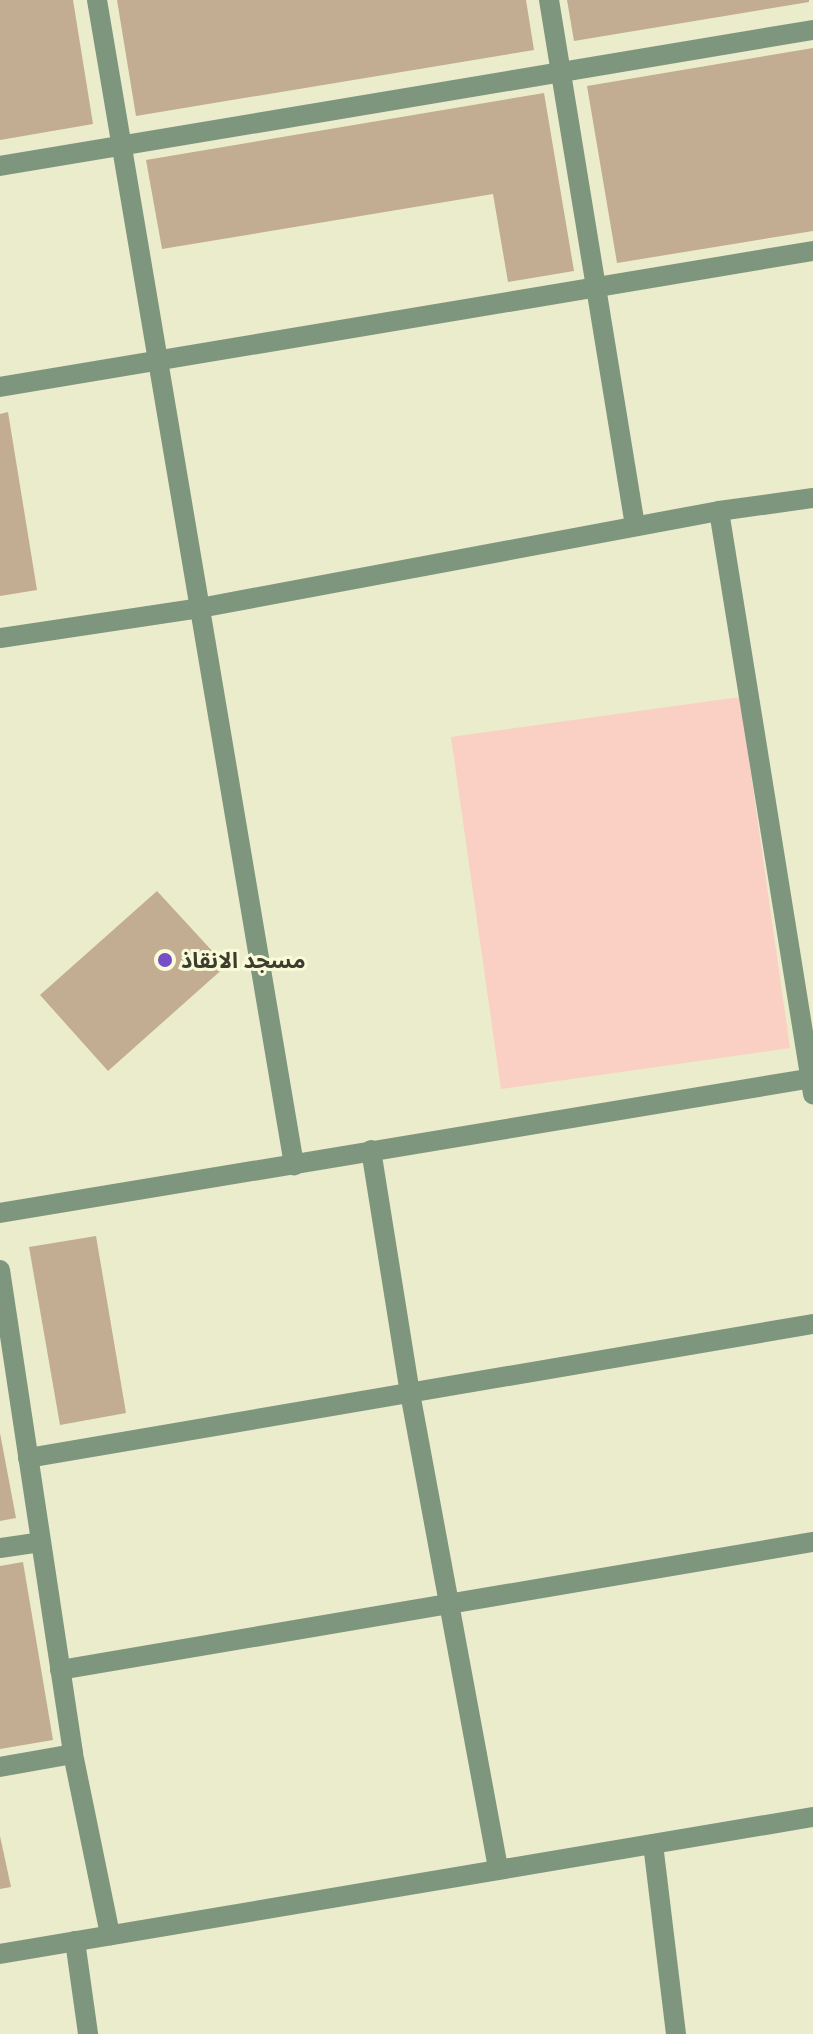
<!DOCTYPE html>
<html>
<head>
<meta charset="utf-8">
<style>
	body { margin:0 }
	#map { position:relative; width:813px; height:2034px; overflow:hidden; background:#ebeccb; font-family:"Golos Text","Noto Sans Arabic",sans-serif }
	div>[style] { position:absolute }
	.green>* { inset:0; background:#f9d0c3 }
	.building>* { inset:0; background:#c2ad92 }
	.minor>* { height:20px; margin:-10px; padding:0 10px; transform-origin:10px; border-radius:10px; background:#7f967e }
	.dots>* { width:22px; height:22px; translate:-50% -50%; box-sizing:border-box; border:4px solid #f9fad8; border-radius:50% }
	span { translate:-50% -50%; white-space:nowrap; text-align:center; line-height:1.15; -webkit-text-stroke:6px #f9fad8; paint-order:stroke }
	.poi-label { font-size:22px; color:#3c3d2f; font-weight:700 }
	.left { translate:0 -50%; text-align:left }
</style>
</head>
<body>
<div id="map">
	<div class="green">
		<div style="clip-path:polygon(740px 697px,790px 1048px,501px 1089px,451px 737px)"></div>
	</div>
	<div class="building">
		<div style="clip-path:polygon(0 0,73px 0,93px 124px,0 140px)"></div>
		<div style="clip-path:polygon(117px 0,526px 0,534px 50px,136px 116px)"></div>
		<div style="clip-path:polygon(567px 0,809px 0,809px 2px,574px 41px)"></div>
		<div style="clip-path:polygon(813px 48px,813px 231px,617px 263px,587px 86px)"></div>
		<div style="clip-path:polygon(544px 93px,574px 271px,508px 282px,493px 194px,162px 249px,146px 160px)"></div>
		<div style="clip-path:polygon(8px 412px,37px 590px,0 596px,0 414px)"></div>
		<div style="clip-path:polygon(157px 891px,226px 966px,108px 1071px,40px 995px)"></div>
		<div style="clip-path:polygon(96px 1236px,126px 1413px,60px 1425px,29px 1247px)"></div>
		<div style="clip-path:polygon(0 1433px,16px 1518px,0 1521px)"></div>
		<div style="clip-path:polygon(23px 1562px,53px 1740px,0 1749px,0 1566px)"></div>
		<div style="clip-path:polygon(0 1836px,11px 1887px,0 1889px)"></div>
	</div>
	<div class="minor">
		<div style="left:97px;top:0;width:1182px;rotate:80.4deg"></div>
		<div style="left:549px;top:0;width:533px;rotate:80.71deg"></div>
		<div style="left:0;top:166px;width:824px;rotate:-9.5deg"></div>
		<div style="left:0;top:387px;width:824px;rotate:-9.5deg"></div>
		<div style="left:719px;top:511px;width:591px;rotate:80.84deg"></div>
		<div style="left:0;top:638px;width:202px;rotate:-8.5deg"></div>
		<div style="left:200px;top:608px;width:528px;rotate:-10.59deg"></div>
		<div style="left:719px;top:511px;width:95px;rotate:-7.9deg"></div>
		<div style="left:371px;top:1150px;width:246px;rotate:80.9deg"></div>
		<div style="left:410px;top:1393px;width:485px;rotate:79.5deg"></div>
		<div style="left:0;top:1213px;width:824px;rotate:-9.43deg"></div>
		<div style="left:0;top:1270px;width:489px;rotate:81.4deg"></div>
		<div style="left:73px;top:1754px;width:185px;rotate:78.4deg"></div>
		<div style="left:28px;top:1458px;width:796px;rotate:-9.69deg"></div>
		<div style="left:0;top:1548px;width:41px;rotate:-8.3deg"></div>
		<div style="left:60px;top:1670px;width:764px;rotate:-9.65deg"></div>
		<div style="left:0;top:1767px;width:74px;rotate:-10.1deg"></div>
		<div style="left:653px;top:1844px;width:191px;rotate:83.1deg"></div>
		<div style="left:75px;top:1941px;width:94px;rotate:82deg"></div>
		<div style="left:0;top:1954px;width:824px;rotate:-9.57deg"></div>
	</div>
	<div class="dots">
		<div style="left:165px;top:960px;background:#754ec8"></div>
	</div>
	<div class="poi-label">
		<span class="left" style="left:181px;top:960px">مسجد الانقاذ</span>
	</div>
</div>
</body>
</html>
